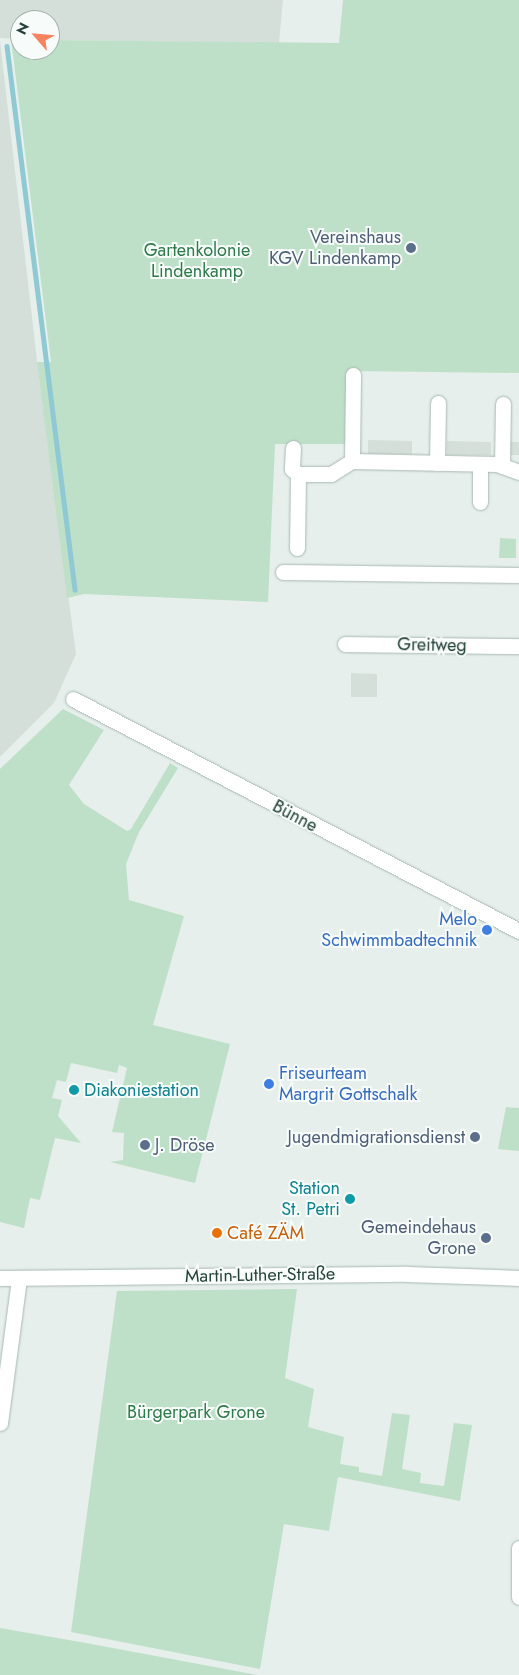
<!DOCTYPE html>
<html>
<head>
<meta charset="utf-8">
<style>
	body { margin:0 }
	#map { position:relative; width:519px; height:1675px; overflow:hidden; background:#e6efeb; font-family:Jost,sans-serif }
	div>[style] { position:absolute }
	.built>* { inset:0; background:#d4dfda }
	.green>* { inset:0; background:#bfe0c8 }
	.stream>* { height:4.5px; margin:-2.25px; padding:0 2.25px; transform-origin:2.25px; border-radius:2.25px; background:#8ec9d4 }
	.roads { filter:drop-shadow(0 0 1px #a8b8b2) drop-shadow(0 0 1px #a8b8b2) }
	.minor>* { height:15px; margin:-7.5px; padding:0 7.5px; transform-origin:7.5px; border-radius:7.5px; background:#fff }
	.dots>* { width:14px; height:14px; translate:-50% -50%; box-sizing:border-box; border:2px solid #f7fbf9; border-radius:50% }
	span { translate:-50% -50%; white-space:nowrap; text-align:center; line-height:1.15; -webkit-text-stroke:4px #f7fbf9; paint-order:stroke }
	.service-label { font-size:18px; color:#4e5e75 }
	.right { translate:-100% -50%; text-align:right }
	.left { translate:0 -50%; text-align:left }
	.park-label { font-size:18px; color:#2d7a4b }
	.street-label { font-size:18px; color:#24423a }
	.shop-label { font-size:18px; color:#366cbe }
	.culture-label { font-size:18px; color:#0d838f }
	.food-label { font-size:18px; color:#c56008 }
	.north { position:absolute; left:10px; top:10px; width:50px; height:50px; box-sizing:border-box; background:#f7fbf9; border:1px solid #a3b1ad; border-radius:50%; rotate:297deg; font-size:14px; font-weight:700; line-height:20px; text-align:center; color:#24423a }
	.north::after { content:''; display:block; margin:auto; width:18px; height:22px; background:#f4845f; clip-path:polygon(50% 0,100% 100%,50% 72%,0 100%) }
</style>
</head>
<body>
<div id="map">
	<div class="built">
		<div style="clip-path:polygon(0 0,283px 0,279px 43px,50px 40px,50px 20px,20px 20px,20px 39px,0 38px)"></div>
		<div style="clip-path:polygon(0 41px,38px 369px,76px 654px,54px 703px,0 757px)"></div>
		<div style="clip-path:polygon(368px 440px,412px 441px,412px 454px,368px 454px)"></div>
		<div style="clip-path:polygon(447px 441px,491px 442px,491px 455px,447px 455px)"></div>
		<div style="clip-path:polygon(508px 442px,519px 442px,519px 455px,508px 455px)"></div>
		<div style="clip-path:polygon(351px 673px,377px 674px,377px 697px,351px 697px)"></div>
	</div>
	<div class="green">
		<div style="clip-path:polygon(343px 0,519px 0,519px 373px,350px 371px,349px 444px,275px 444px,268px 602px,84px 594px,67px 598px,37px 362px,51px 362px,11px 39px,20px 39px,20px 50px,50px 50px,50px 40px,339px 43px)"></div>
		<div style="clip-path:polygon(500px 538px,516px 539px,516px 558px,499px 558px)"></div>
		<div style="clip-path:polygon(63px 709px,104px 730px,69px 785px,84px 804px,127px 831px,131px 829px,170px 763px,178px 768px,139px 832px,126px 864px,129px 900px,184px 916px,153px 1025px,230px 1044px,195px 1183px,110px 1162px,123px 1160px,124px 1133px,112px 1132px,127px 1068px,119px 1065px,117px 1073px,71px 1063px,66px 1082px,57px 1080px,52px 1098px,62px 1100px,58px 1116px,81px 1143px,55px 1138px,40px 1200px,30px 1198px,24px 1228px,0 1222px,0 769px)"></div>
		<div style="clip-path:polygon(506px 1107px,519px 1108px,519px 1151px,498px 1149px)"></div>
		<div style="clip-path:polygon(297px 1289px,285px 1378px,314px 1389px,308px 1427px,344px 1437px,340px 1464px,359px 1467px,359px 1472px,382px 1476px,392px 1413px,410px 1415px,402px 1469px,421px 1473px,420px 1483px,444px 1486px,454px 1423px,472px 1425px,460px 1501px,338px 1477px,329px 1531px,284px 1524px,260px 1669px,71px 1632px,117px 1291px)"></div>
		<div style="clip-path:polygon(0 1628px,86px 1643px,258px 1675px,0 1675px)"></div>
	</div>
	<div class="stream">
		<div style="left:7px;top:46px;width:548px;rotate:82.87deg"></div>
	</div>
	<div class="roads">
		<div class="minor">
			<div style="left:293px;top:448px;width:21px;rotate:93deg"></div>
			<div style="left:292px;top:469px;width:8px;rotate:40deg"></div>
			<div style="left:352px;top:461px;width:86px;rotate:-89.3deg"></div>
			<div style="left:437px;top:463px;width:60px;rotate:-89deg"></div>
			<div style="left:502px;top:466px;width:62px;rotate:-89.1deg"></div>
			<div style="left:480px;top:502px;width:38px;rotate:-90deg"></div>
			<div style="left:297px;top:548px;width:74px;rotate:-89.2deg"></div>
			<div style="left:298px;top:474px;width:33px"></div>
			<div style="left:331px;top:474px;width:25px;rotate:-32deg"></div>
			<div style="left:352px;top:461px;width:145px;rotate:1.2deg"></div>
			<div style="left:497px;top:464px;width:23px;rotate:20deg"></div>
			<div style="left:283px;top:572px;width:236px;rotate:0.7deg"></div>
			<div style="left:345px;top:644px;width:174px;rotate:0.7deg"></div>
			<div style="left:73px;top:699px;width:503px;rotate:27.48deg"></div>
			<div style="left:0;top:1278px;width:407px;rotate:-0.6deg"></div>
			<div style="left:407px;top:1274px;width:112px;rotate:2deg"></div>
			<div style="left:0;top:1423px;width:146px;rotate:-82.5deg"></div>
			<div style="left:519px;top:1548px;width:49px;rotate:90deg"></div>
		</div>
	</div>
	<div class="dots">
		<div style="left:411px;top:248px;background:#5c6f8a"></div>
		<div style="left:487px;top:930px;background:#3f7fe0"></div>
		<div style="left:269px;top:1084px;background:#3f7fe0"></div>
		<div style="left:74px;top:1090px;background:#0f9aa8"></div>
		<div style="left:475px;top:1137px;background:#5c6f8a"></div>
		<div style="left:145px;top:1145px;background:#5c6f8a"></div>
		<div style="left:350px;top:1199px;background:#0f9aa8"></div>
		<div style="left:217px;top:1233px;background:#e8710a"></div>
		<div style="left:486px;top:1238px;background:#5c6f8a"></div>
	</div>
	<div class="service-label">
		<span class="right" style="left:401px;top:248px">Vereinshaus<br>KGV Lindenkamp</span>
		<span class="right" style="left:465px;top:1137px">Jugendmigrationsdienst</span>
		<span class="left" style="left:155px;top:1145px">J. Dröse</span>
		<span class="right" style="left:476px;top:1238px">Gemeindehaus<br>Grone</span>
	</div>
	<div class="park-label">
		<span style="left:197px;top:261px">Gartenkolonie<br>Lindenkamp</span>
		<span style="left:196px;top:1412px">Bürgerpark Grone</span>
	</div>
	<div class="street-label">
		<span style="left:432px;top:645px;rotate:1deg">Greitweg</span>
		<span style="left:295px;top:816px;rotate:28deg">Bünne</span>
		<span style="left:260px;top:1275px;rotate:-1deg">Martin-Luther-Straße</span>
	</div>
	<div class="shop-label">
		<span class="right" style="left:477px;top:930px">Melo<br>Schwimmbadtechnik</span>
		<span class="left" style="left:279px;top:1084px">Friseurteam<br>Margrit Gottschalk</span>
	</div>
	<div class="culture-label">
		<span class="left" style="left:84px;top:1090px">Diakoniestation</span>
		<span class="right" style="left:340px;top:1199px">Station<br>St. Petri</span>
	</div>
	<div class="food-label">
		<span class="left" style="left:227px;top:1233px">Café ZÄM</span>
	</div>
	<div class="north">N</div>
</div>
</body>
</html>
